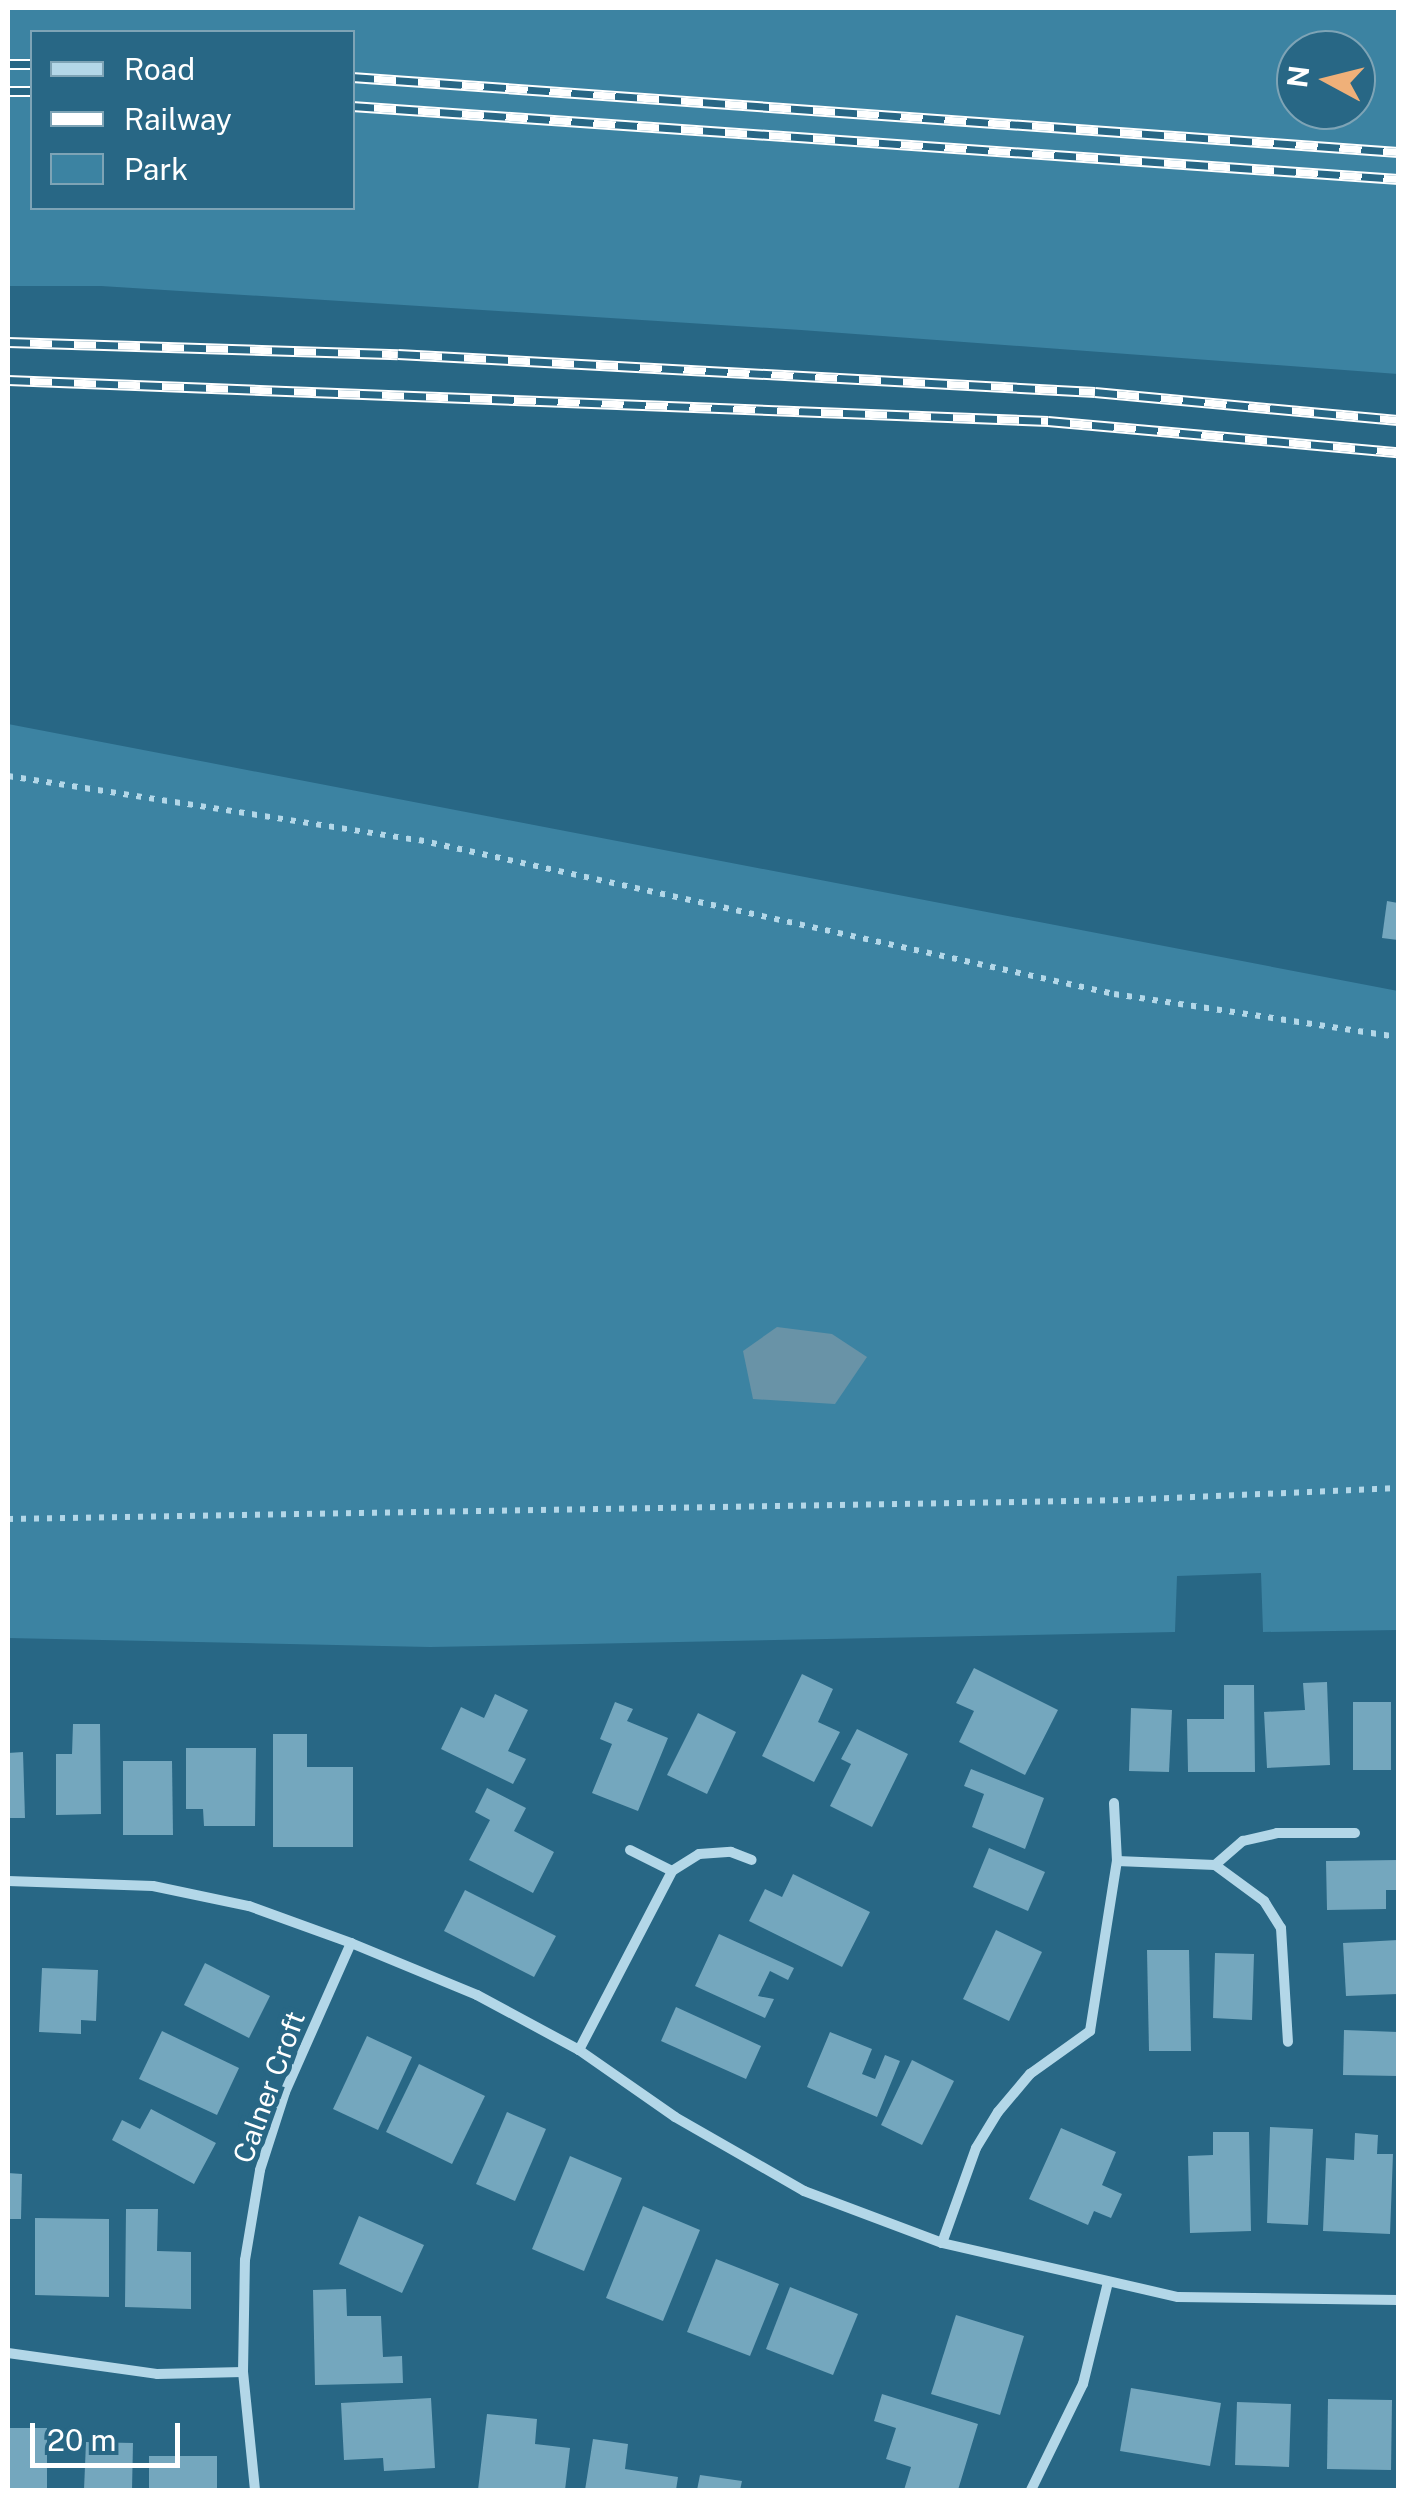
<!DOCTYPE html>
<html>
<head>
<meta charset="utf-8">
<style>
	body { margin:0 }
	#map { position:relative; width:1406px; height:2498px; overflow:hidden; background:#286785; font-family:"Public Sans",sans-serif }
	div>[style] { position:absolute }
	.green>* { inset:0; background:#3c83a2 }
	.water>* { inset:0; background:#6993a7 }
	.building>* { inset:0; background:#74a7be }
	.path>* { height:6px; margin-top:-3px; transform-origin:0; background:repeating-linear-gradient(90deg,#b3d7e8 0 5px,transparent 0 13px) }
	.street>* { height:10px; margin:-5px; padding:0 5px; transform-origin:5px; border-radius:5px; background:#b3d7e8 }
	.rail>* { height:11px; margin-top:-5.5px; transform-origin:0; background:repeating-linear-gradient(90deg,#286785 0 22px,#fff 0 44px); box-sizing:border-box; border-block:2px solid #fff }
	span { translate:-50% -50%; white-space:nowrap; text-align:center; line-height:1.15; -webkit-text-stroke:10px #286785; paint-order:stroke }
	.street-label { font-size:28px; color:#fff }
	.frame { position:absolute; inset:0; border:10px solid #fff; pointer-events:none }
	.legend { position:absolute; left:30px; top:30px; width:325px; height:180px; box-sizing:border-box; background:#286785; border:2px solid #7ea4b6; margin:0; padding:12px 18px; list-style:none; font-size:30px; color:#fff }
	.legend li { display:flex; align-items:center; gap:20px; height:50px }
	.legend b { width:50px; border:2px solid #7ea4b6 }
	.north { position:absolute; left:1276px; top:30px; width:100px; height:100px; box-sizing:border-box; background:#286785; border:2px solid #7ea4b6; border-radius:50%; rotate:277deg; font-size:28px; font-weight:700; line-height:40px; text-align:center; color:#fff }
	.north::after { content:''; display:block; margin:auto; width:35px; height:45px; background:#efb079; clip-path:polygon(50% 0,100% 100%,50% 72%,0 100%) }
	.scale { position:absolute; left:30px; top:2423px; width:150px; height:45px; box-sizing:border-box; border:5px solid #fff; border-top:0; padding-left:12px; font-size:30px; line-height:35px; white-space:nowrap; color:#fff; -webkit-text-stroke:8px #286785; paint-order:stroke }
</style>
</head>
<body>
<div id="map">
	<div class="green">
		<div style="clip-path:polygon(evenodd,8px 8px,1398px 8px,1398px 374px,801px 330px,101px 286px,8px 286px,8px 8px,32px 32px,352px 32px,352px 208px,32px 208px,32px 32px,8px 8px,1296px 50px,1356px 50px,1356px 110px,1296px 110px,1296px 50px)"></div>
		<div style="clip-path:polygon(8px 724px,1398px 991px,1398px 1630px,1263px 1632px,1261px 1573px,1177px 1576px,1175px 1632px,430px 1647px,8px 1638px)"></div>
	</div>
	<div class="water">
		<div style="clip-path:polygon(777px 1327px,832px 1334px,867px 1357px,835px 1404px,753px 1399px,743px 1351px)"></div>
	</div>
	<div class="building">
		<div style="clip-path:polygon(1387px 901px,1398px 903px,1398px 940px,1382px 938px)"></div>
		<div style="clip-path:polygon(974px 1668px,1058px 1710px,1025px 1775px,959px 1742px,974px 1711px,956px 1703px)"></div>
		<div style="clip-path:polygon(802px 1674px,833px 1689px,818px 1722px,840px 1732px,814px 1782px,762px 1756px)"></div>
		<div style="clip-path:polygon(1327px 1682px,1330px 1765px,1267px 1768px,1264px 1712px,1305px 1710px,1303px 1683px)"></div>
		<div style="clip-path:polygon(1224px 1685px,1254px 1685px,1255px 1772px,1188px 1772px,1187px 1719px,1224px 1719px)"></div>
		<div style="clip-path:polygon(495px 1694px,528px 1710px,508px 1751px,526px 1759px,513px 1784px,441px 1749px,461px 1707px,484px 1718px)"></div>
		<div style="clip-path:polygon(615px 1702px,633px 1709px,627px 1721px,668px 1738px,638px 1811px,592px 1793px,612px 1744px,600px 1739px)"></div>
		<div style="clip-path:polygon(1353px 1702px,1391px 1702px,1391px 1770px,1353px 1770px)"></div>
		<div style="clip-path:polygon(1131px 1708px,1172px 1710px,1169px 1772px,1129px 1771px)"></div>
		<div style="clip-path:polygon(698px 1713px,736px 1732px,707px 1794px,667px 1775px)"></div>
		<div style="clip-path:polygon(73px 1724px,100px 1724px,101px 1814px,56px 1815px,56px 1754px,72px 1754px)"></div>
		<div style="clip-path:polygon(857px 1729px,908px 1754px,872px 1827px,830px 1806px,851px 1764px,841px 1759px)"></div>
		<div style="clip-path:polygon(273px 1734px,307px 1734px,307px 1767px,353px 1767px,353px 1847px,273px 1847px)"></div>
		<div style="clip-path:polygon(186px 1748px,256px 1748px,255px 1826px,204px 1826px,203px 1809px,186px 1809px)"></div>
		<div style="clip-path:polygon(23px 1752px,25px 1818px,8px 1818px,8px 1753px)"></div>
		<div style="clip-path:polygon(123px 1761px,172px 1761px,173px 1835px,123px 1835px)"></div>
		<div style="clip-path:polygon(971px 1769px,1044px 1798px,1025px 1849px,972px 1827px,984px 1794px,964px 1786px)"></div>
		<div style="clip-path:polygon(487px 1788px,526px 1808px,514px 1831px,554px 1852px,533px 1893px,469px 1860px,490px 1820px,475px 1812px)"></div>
		<div style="clip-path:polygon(989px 1848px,1045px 1872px,1028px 1911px,973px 1887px)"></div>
		<div style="clip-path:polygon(1398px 1860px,1398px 1890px,1386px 1890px,1386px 1909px,1327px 1910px,1326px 1861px)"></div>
		<div style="clip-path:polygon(793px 1874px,870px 1912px,842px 1967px,749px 1921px,765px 1889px,782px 1897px)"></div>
		<div style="clip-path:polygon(465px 1890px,556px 1936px,534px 1977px,444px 1931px)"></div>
		<div style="clip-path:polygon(996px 1930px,1042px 1952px,1009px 2021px,963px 1999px)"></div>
		<div style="clip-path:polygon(719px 1934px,794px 1968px,788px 1980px,770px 1971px,758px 1996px,774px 1999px,765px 2018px,695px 1986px)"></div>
		<div style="clip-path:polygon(1398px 1940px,1398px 1994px,1346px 1996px,1343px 1943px)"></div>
		<div style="clip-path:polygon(1147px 1950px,1189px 1950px,1191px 2051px,1149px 2051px)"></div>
		<div style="clip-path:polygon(1215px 1953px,1254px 1954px,1252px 2020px,1213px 2018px)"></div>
		<div style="clip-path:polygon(205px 1963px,270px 1996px,249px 2038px,184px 2005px)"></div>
		<div style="clip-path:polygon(42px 1968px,98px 1970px,96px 2021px,81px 2020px,81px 2034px,39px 2032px)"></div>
		<div style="clip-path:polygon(676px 2007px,761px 2046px,746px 2079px,661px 2041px)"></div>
		<div style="clip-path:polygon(1344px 2030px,1398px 2032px,1398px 2076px,1343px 2075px)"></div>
		<div style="clip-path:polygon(162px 2031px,239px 2068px,217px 2115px,139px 2079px)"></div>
		<div style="clip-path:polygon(830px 2032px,872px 2049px,862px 2074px,875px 2079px,885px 2055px,900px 2061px,877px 2117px,807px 2087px)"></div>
		<div style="clip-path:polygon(367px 2036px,412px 2057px,378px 2130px,333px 2109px)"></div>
		<div style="clip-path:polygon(912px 2060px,954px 2081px,922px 2145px,881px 2125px)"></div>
		<div style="clip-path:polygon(419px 2064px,485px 2096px,452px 2164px,386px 2132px)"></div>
		<div style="clip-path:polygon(151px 2109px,216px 2143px,194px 2184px,112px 2140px,122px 2120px,140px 2129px)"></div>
		<div style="clip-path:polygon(507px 2112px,546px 2129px,515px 2201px,476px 2184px)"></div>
		<div style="clip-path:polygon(1270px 2127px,1313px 2129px,1308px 2225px,1267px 2223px)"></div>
		<div style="clip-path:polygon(1061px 2128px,1116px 2152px,1102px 2185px,1122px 2194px,1111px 2218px,1094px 2211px,1088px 2225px,1029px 2199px)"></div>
		<div style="clip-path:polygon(1213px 2132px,1249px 2132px,1251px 2231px,1190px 2233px,1188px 2156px,1213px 2155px)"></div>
		<div style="clip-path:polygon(1355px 2133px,1378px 2135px,1377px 2154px,1393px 2154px,1390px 2234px,1323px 2231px,1326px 2158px,1354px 2160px)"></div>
		<div style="clip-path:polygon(570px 2156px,622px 2178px,584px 2271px,532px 2249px)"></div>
		<div style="clip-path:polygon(8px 2173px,22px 2174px,21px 2219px,8px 2219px)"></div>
		<div style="clip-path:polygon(643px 2206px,700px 2230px,663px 2321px,606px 2298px)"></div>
		<div style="clip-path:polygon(126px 2209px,158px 2209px,157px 2251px,191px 2252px,191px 2309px,125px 2307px)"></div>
		<div style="clip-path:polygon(359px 2216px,424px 2245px,402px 2293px,339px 2264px)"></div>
		<div style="clip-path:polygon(35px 2218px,109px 2219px,109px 2297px,35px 2295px)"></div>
		<div style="clip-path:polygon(716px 2259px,779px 2284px,750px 2356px,687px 2332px)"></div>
		<div style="clip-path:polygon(790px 2287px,858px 2314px,833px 2375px,766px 2349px)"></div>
		<div style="clip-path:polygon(346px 2289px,347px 2316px,381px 2316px,383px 2357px,402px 2356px,403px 2383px,315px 2385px,313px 2290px)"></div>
		<div style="clip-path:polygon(956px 2315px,1024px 2336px,1000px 2415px,931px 2394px)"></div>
		<div style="clip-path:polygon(1131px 2388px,1221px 2403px,1210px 2466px,1120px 2451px)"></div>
		<div style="clip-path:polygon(882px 2394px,978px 2424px,958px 2490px,904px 2490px,911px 2467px,886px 2459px,896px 2428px,874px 2421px)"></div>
		<div style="clip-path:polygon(431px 2398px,435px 2468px,384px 2471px,383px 2458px,344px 2460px,341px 2403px)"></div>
		<div style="clip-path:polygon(1328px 2399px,1392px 2400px,1391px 2470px,1327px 2469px)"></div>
		<div style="clip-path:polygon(1237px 2402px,1291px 2404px,1289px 2467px,1235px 2465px)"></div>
		<div style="clip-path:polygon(487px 2414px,537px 2419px,535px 2444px,570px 2448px,565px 2490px,478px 2490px)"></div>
		<div style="clip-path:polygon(8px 2428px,47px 2428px,47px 2490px,8px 2490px)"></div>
		<div style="clip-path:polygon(593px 2439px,628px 2444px,625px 2469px,678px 2477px,676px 2490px,585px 2490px)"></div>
		<div style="clip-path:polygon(86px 2442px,133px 2443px,132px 2490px,84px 2490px)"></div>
		<div style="clip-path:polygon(149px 2456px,217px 2456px,217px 2490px,149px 2490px)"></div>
		<div style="clip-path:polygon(700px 2475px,742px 2481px,740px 2490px,697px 2490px)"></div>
	</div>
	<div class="path">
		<div style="left:8px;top:776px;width:416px;rotate:8.9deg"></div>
		<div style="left:419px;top:840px;width:712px;rotate:12.49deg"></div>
		<div style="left:1114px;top:994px;width:287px;rotate:8.6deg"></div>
		<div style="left:8px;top:1519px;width:1117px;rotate:-0.97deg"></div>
		<div style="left:1125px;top:1500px;width:273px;rotate:-2.5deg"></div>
	</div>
	<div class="street">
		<div style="left:630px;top:1850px;width:47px;rotate:26.6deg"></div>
		<div style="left:1117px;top:1861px;width:98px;rotate:2.3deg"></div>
		<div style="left:1215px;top:1865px;width:61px;rotate:36.3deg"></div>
		<div style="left:1264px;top:1901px;width:32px;rotate:58deg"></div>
		<div style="left:1281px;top:1928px;width:114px;rotate:86.5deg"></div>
		<div style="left:1215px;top:1865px;width:37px;rotate:-41deg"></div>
		<div style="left:1243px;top:1841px;width:35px;rotate:-13deg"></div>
		<div style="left:1277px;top:1833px;width:78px"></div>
		<div style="left:8px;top:1881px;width:145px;rotate:2deg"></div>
		<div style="left:153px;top:1886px;width:98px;rotate:11.8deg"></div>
		<div style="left:249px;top:1906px;width:109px;rotate:19.9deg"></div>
		<div style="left:351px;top:1943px;width:136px;rotate:22.4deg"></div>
		<div style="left:477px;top:1995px;width:116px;rotate:28.3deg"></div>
		<div style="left:579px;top:2050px;width:117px;rotate:34.9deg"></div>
		<div style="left:675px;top:2117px;width:149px;rotate:29.8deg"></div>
		<div style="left:804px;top:2191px;width:147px;rotate:20.6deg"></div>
		<div style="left:942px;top:2243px;width:242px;rotate:12.9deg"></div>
		<div style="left:1178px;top:2297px;width:220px;rotate:0.8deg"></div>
		<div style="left:579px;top:2050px;width:202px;rotate:-62.5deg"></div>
		<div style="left:672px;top:1871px;width:32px;rotate:-32deg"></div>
		<div style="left:699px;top:1854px;width:32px;rotate:-4deg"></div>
		<div style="left:731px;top:1852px;width:22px;rotate:21deg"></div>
		<div style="left:942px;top:2243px;width:101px;rotate:-70.3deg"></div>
		<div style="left:976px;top:2148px;width:42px;rotate:-58.6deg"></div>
		<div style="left:998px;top:2112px;width:50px;rotate:-49.9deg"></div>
		<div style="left:1030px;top:2074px;width:74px;rotate:-35.6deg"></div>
		<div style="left:1090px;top:2031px;width:172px;rotate:-81deg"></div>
		<div style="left:1117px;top:1861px;width:58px;rotate:-93deg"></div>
		<div style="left:8px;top:2353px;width:150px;rotate:8deg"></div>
		<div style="left:157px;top:2374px;width:86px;rotate:-1.3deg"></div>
		<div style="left:255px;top:2490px;width:119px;rotate:-95.8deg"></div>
		<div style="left:243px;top:2372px;width:112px;rotate:-89deg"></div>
		<div style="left:245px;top:2260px;width:91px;rotate:-80.5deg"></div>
		<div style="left:260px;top:2170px;width:82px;rotate:-72.2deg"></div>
		<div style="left:285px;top:2092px;width:163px;rotate:-66.1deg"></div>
		<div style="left:1031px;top:2490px;width:118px;rotate:-63.9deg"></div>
		<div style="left:1083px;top:2384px;width:101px;rotate:-76.2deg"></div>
	</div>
	<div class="rail">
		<div style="left:8px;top:64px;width:24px"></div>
		<div style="left:352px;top:77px;width:1049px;rotate:4.1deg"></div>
		<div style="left:8px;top:91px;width:24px"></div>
		<div style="left:352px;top:106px;width:1049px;rotate:3.99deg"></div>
		<div style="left:8px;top:342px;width:390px;rotate:1.8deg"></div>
		<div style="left:398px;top:354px;width:698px;rotate:3.12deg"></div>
		<div style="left:1095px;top:392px;width:304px;rotate:5.3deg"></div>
		<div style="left:8px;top:380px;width:1041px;rotate:2.26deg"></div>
		<div style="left:1048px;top:421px;width:351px;rotate:5.1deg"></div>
	</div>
	<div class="street-label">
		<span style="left:269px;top:2087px;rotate:-70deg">Calner Croft</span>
	</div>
	<div class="frame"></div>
	<ul class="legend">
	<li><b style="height:12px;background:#b3d7e8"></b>Road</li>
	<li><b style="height:12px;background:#fff"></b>Railway</li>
	<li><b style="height:28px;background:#3c83a2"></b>Park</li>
	</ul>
	<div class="north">N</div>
	<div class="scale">20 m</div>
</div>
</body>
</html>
